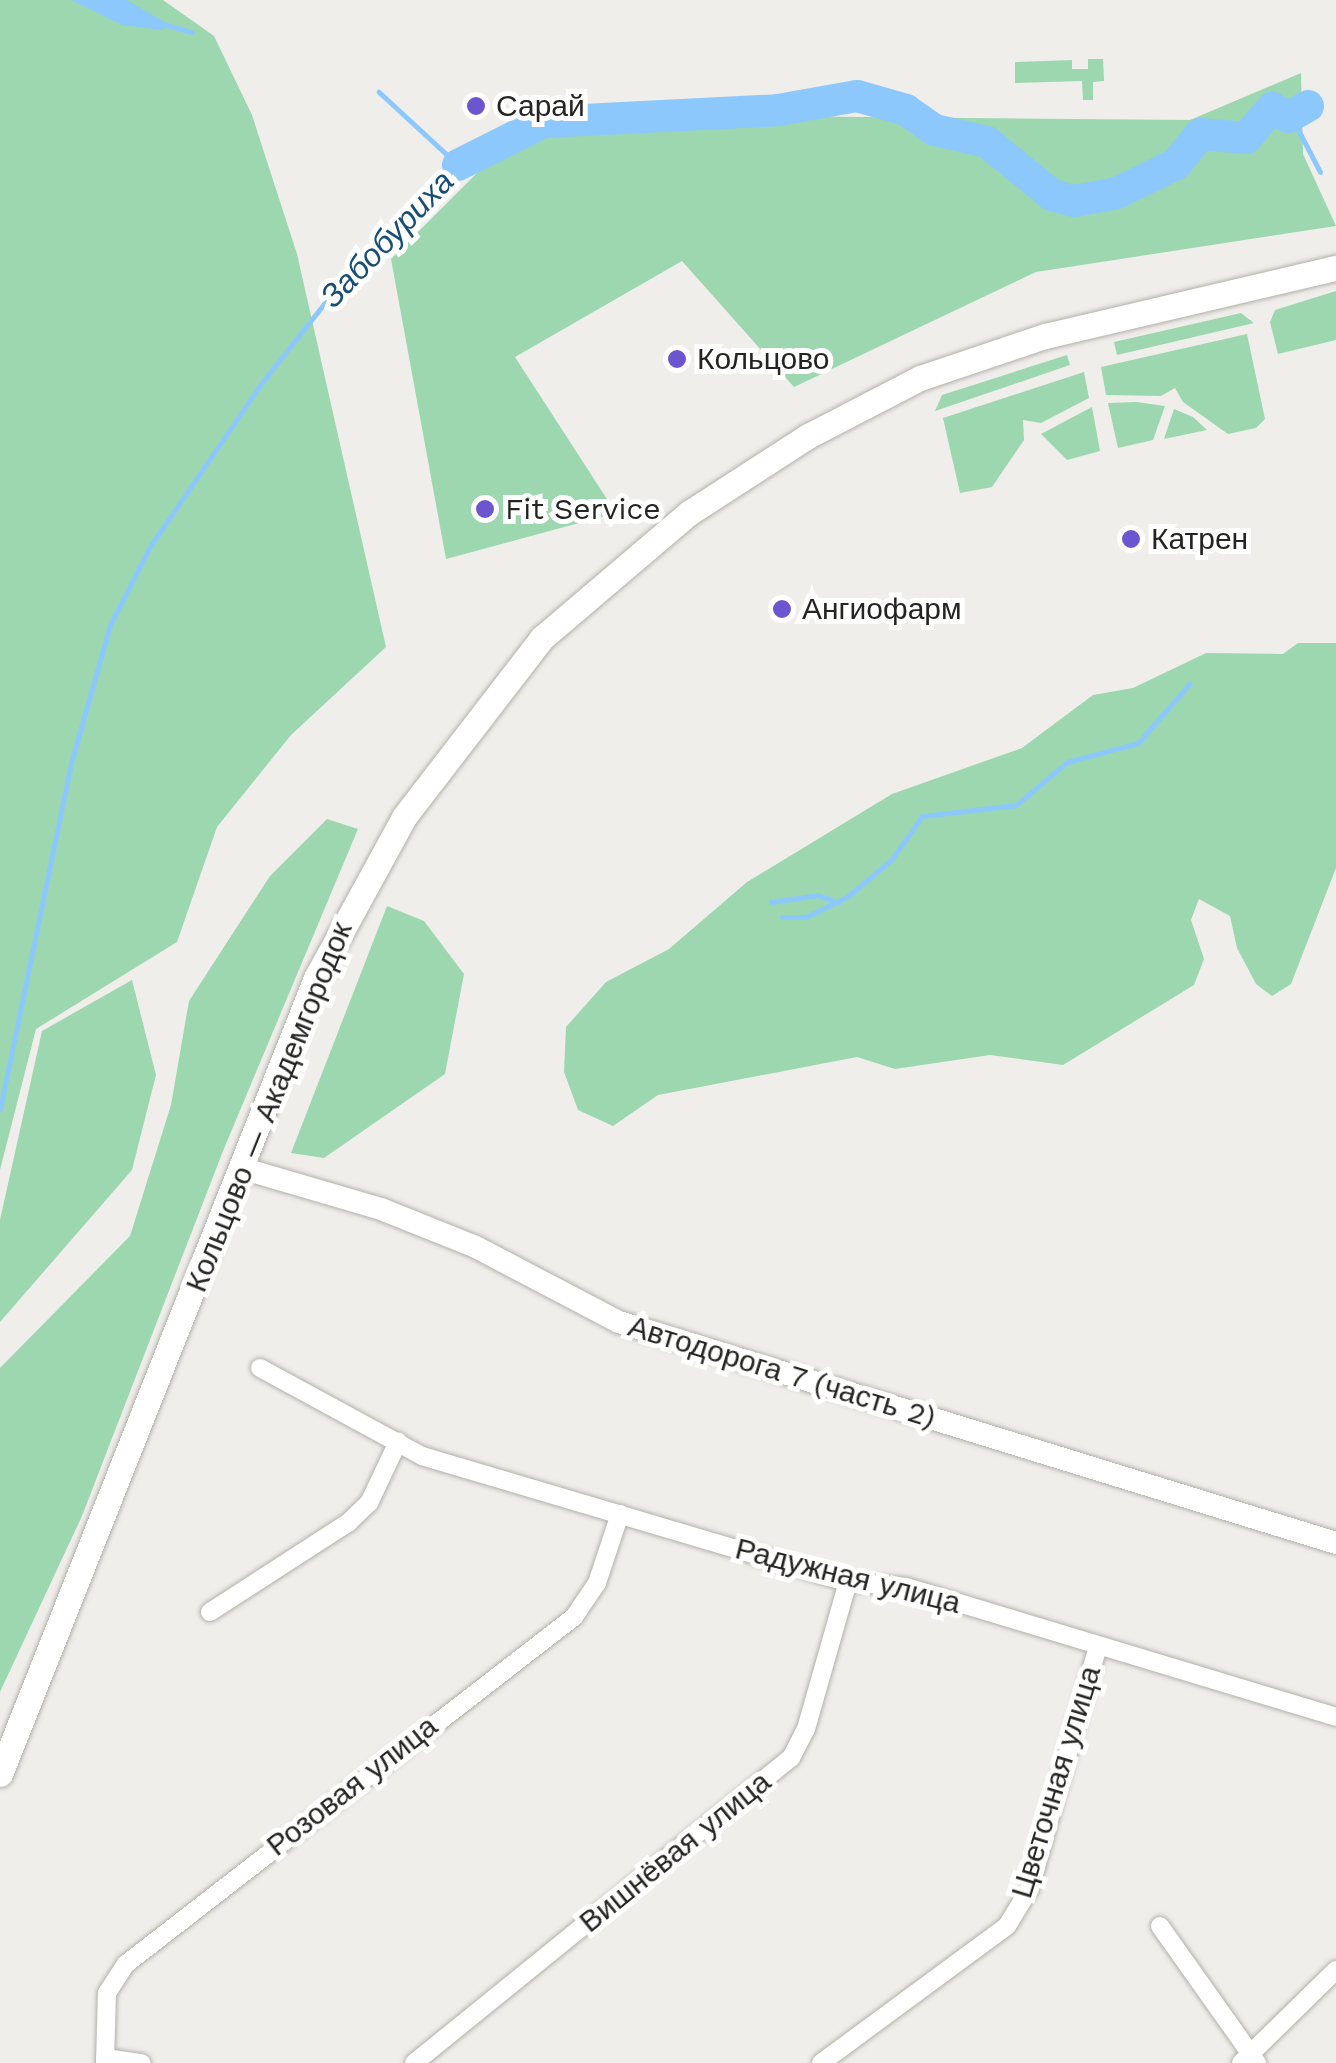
<!DOCTYPE html>
<html>
<head>
<meta charset="utf-8">
<style>
	body { margin:0 }
	#map { position:relative; width:1336px; height:2063px; overflow:hidden; background:#f0eeea; font-family:"Work Sans",sans-serif }
	div>[style] { position:absolute }
	.green>* { inset:0; background:#9cd7af }
	.water>* { inset:0; background:#8dc8fd }
	.stream>* { height:5px; margin:-2.5px; padding:0 2.5px; transform-origin:2.5px; border-radius:2.5px; background:#8dc8fd }
	.river>* { height:32px; margin:-16px; padding:0 16px; transform-origin:16px; border-radius:16px; background:#8dc8fd }
	.roads { filter:drop-shadow(0 0 2px #b1b0ab) drop-shadow(0 0 2px #b1b0ab) }
	.minor>* { height:18px; margin:-9px; padding:0 9px; transform-origin:9px; border-radius:9px; background:#fff }
	.tertiary>* { height:22px; margin:-11px; padding:0 11px; transform-origin:11px; border-radius:11px; background:#fff }
	.secondary>* { height:25px; margin:-12.5px; padding:0 12.5px; transform-origin:12.5px; border-radius:12.5px; background:#fff }
	.dots>* { width:28px; height:28px; translate:-50% -50%; box-sizing:border-box; border:5px solid #fff; border-radius:50% }
	span { translate:-50% -50%; white-space:nowrap; text-align:center; line-height:1.15; -webkit-text-stroke:10px #fff; paint-order:stroke }
	.poi-label { font-size:30px; color:#242422 }
	.left { translate:0 -50%; text-align:left }
	.street-label { font-size:30px; color:#242422 }
	.water-label { font-size:32px; color:#174e78; font-style:italic }
</style>
</head>
<body>
<div id="map">
	<div class="green">
		<div style="clip-path:polygon(0 0,163px 0,214px 36px,252px 115px,297px 254px,386px 647px,291px 735px,217px 827px,177px 942px,36px 1029px,0 1170px)"></div>
		<div style="clip-path:polygon(1088px 59px,1103px 59px,1104px 81px,1093px 82px,1093px 100px,1083px 100px,1082px 81px,1015px 83px,1015px 62px,1072px 60px,1072px 69px,1088px 69px)"></div>
		<div style="clip-path:polygon(1301px 73px,1303px 154px,1336px 226px,1036px 272px,794px 387px,682px 261px,515px 357px,616px 513px,446px 559px,391px 259px,536px 114px,1190px 120px)"></div>
		<div style="clip-path:polygon(1336px 291px,1336px 340px,1278px 354px,1270px 322px,1275px 310px)"></div>
		<div style="clip-path:polygon(1241px 313px,1254px 323px,1117px 355px,1114px 342px)"></div>
		<div style="clip-path:polygon(1247px 334px,1265px 419px,1256px 428px,1228px 434px,1183px 402px,1175px 388px,1161px 396px,1106px 395px,1101px 367px)"></div>
		<div style="clip-path:polygon(1067px 355px,1070px 365px,935px 411px,942px 395px)"></div>
		<div style="clip-path:polygon(1084px 372px,1089px 398px,1041px 423px,1023px 420px,1024px 440px,992px 487px,960px 493px,943px 418px)"></div>
		<div style="clip-path:polygon(1136px 402px,1165px 406px,1153px 440px,1118px 448px,1108px 403px)"></div>
		<div style="clip-path:polygon(1092px 407px,1100px 451px,1067px 460px,1041px 434px)"></div>
		<div style="clip-path:polygon(1174px 409px,1193px 417px,1207px 430px,1164px 439px)"></div>
		<div style="clip-path:polygon(1298px 643px,1336px 643px,1336px 868px,1291px 984px,1272px 996px,1256px 984px,1237px 948px,1230px 916px,1199px 899px,1191px 920px,1204px 959px,1194px 985px,1063px 1065px,990px 1055px,895px 1069px,857px 1057px,658px 1095px,613px 1126px,578px 1110px,564px 1072px,566px 1027px,606px 982px,669px 949px,747px 882px,892px 794px,1022px 748px,1093px 695px,1133px 688px,1206px 653px,1283px 654px)"></div>
		<div style="clip-path:polygon(327px 819px,358px 829px,223px 1151px,82px 1516px,0 1692px,0 1368px,130px 1236px,171px 1105px,189px 1001px,270px 876px)"></div>
		<div style="clip-path:polygon(387px 906px,424px 921px,464px 974px,445px 1074px,324px 1158px,291px 1153px)"></div>
		<div style="clip-path:polygon(132px 980px,156px 1075px,132px 1170px,0 1322px,0 1220px,42px 1031px)"></div>
	</div>
	<div class="water">
		<div style="clip-path:polygon(71px 0,127px 0,166px 23px,164px 30px,122px 25px)"></div>
	</div>
	<div class="stream">
		<div style="left:160px;top:23px;width:33px;rotate:16deg"></div>
		<div style="left:1291px;top:116px;width:63px;rotate:62.6deg"></div>
		<div style="left:771px;top:902px;width:48px;rotate:-8.5deg"></div>
		<div style="left:818px;top:895px;width:22px;rotate:21deg"></div>
		<div style="left:782px;top:917px;width:24px"></div>
		<div style="left:806px;top:917px;width:46px;rotate:-26deg"></div>
		<div style="left:847px;top:897px;width:59px;rotate:-40.2deg"></div>
		<div style="left:892px;top:859px;width:52px;rotate:-55.1deg"></div>
		<div style="left:922px;top:816px;width:95px;rotate:-6.7deg"></div>
		<div style="left:1016px;top:805px;width:67px;rotate:-40.1deg"></div>
		<div style="left:1067px;top:762px;width:73px;rotate:-15deg"></div>
		<div style="left:1138px;top:743px;width:79px;rotate:-49.1deg"></div>
		<div style="left:0;top:1109px;width:353px;rotate:-78.4deg"></div>
		<div style="left:71px;top:763px;width:143px;rotate:-74.2deg"></div>
		<div style="left:110px;top:625px;width:86px;rotate:-63.1deg"></div>
		<div style="left:149px;top:548px;width:197px;rotate:-55.7deg"></div>
		<div style="left:260px;top:385px;width:126px;rotate:-51.8deg"></div>
		<div style="left:338px;top:286px;width:170px;rotate:-45.2deg"></div>
		<div style="left:458px;top:165px;width:108px;rotate:-137.3deg"></div>
	</div>
	<div class="river">
		<div style="left:458px;top:165px;width:96px;rotate:-26.6deg"></div>
		<div style="left:544px;top:122px;width:234px;rotate:-2.9deg"></div>
		<div style="left:778px;top:110px;width:80px;rotate:-10deg"></div>
		<div style="left:857px;top:96px;width:51px;rotate:15.9deg"></div>
		<div style="left:906px;top:110px;width:35px;rotate:35deg"></div>
		<div style="left:935px;top:130px;width:53px;rotate:13deg"></div>
		<div style="left:987px;top:142px;width:84px;rotate:39.2deg"></div>
		<div style="left:1052px;top:195px;width:23px;rotate:15deg"></div>
		<div style="left:1074px;top:201px;width:44px;rotate:-10.5deg"></div>
		<div style="left:1117px;top:193px;width:66px;rotate:-26.2deg"></div>
		<div style="left:1176px;top:164px;width:38px;rotate:-51deg"></div>
		<div style="left:1200px;top:134px;width:46px;rotate:5deg"></div>
		<div style="left:1246px;top:138px;width:40px;rotate:-49deg"></div>
		<div style="left:1272px;top:108px;width:19px;rotate:28deg"></div>
		<div style="left:1289px;top:117px;width:22px;rotate:-30deg"></div>
	</div>
	<div class="roads">
		<div class="minor">
			<div style="left:260px;top:1368px;width:184px;rotate:28.5deg"></div>
			<div style="left:422px;top:1456px;width:444px;rotate:16.5deg"></div>
			<div style="left:848px;top:1582px;width:58px;rotate:4.9deg"></div>
			<div style="left:906px;top:1587px;width:449px;rotate:16.8deg"></div>
			<div style="left:210px;top:1612px;width:166px;rotate:-32.9deg"></div>
			<div style="left:349px;top:1522px;width:28px;rotate:-44deg"></div>
			<div style="left:369px;top:1503px;width:68px;rotate:-64.6deg"></div>
			<div style="left:1160px;top:1926px;width:168px;rotate:54.7deg"></div>
			<div style="left:105px;top:2058px;width:37px;rotate:8deg"></div>
			<div style="left:105px;top:2063px;width:70px;rotate:-88.4deg"></div>
			<div style="left:107px;top:1993px;width:35px;rotate:-57deg"></div>
			<div style="left:126px;top:1964px;width:567px;rotate:-37.76deg"></div>
			<div style="left:574px;top:1617px;width:41px;rotate:-55.9deg"></div>
			<div style="left:597px;top:1583px;width:73px;rotate:-71.6deg"></div>
			<div style="left:414px;top:2063px;width:485px;rotate:-39deg"></div>
			<div style="left:791px;top:1758px;width:33px;rotate:-63deg"></div>
			<div style="left:806px;top:1729px;width:153px;rotate:-74.1deg"></div>
			<div style="left:821px;top:2063px;width:231px;rotate:-36.4deg"></div>
			<div style="left:1007px;top:1926px;width:44px;rotate:-58.8deg"></div>
			<div style="left:1030px;top:1888px;width:251px;rotate:-74.3deg"></div>
			<div style="left:1241px;top:2063px;width:133px;rotate:-44.4deg"></div>
		</div>
		<div class="tertiary">
			<div style="left:241px;top:1168px;width:146px;rotate:16.3deg"></div>
			<div style="left:381px;top:1209px;width:102px;rotate:21.8deg"></div>
			<div style="left:476px;top:1247px;width:161px;rotate:27.7deg"></div>
			<div style="left:619px;top:1322px;width:750px;rotate:17.13deg"></div>
		</div>
		<div class="secondary">
			<div style="left:0;top:1774px;width:856px;rotate:-68.35deg"></div>
			<div style="left:316px;top:978px;width:183px;rotate:-61.3deg"></div>
			<div style="left:404px;top:817px;width:226px;rotate:-52.4deg"></div>
			<div style="left:542px;top:638px;width:193px;rotate:-40.4deg"></div>
			<div style="left:689px;top:513px;width:142px;rotate:-32.9deg"></div>
			<div style="left:808px;top:436px;width:126px;rotate:-27.4deg"></div>
			<div style="left:920px;top:378px;width:132px;rotate:-18.6deg"></div>
			<div style="left:1045px;top:336px;width:299px;rotate:-13.2deg"></div>
		</div>
	</div>
	<div class="dots">
		<div style="left:476px;top:106px;background:#6c56d0"></div>
		<div style="left:677px;top:359px;background:#6c56d0"></div>
		<div style="left:485px;top:509px;background:#6c56d0"></div>
		<div style="left:1131px;top:539px;background:#6c56d0"></div>
		<div style="left:782px;top:609px;background:#6c56d0"></div>
	</div>
	<div class="poi-label">
		<span class="left" style="left:496px;top:106px">Сарай</span>
		<span class="left" style="left:697px;top:359px">Кольцово</span>
		<span class="left" style="left:505px;top:509px">Fit Service</span>
		<span class="left" style="left:1151px;top:539px">Катрен</span>
		<span class="left" style="left:802px;top:609px">Ангиофарм</span>
	</div>
	<div class="street-label">
		<span style="left:269px;top:1107px;rotate:-68deg">Кольцово — Академгородок</span>
		<span style="left:782px;top:1372px;rotate:17deg">Автодорога 7 (часть 2)</span>
		<span style="left:848px;top:1576px;rotate:14deg">Радужная улица</span>
		<span style="left:1056px;top:1782px;rotate:-73deg">Цветочная улица</span>
		<span style="left:352px;top:1786px;rotate:-38deg">Розовая улица</span>
		<span style="left:675px;top:1852px;rotate:-39deg">Вишнёвая улица</span>
	</div>
	<div class="water-label">
		<span style="left:387px;top:239px;rotate:-46deg">Забобуриха</span>
	</div>
</div>
</body>
</html>
